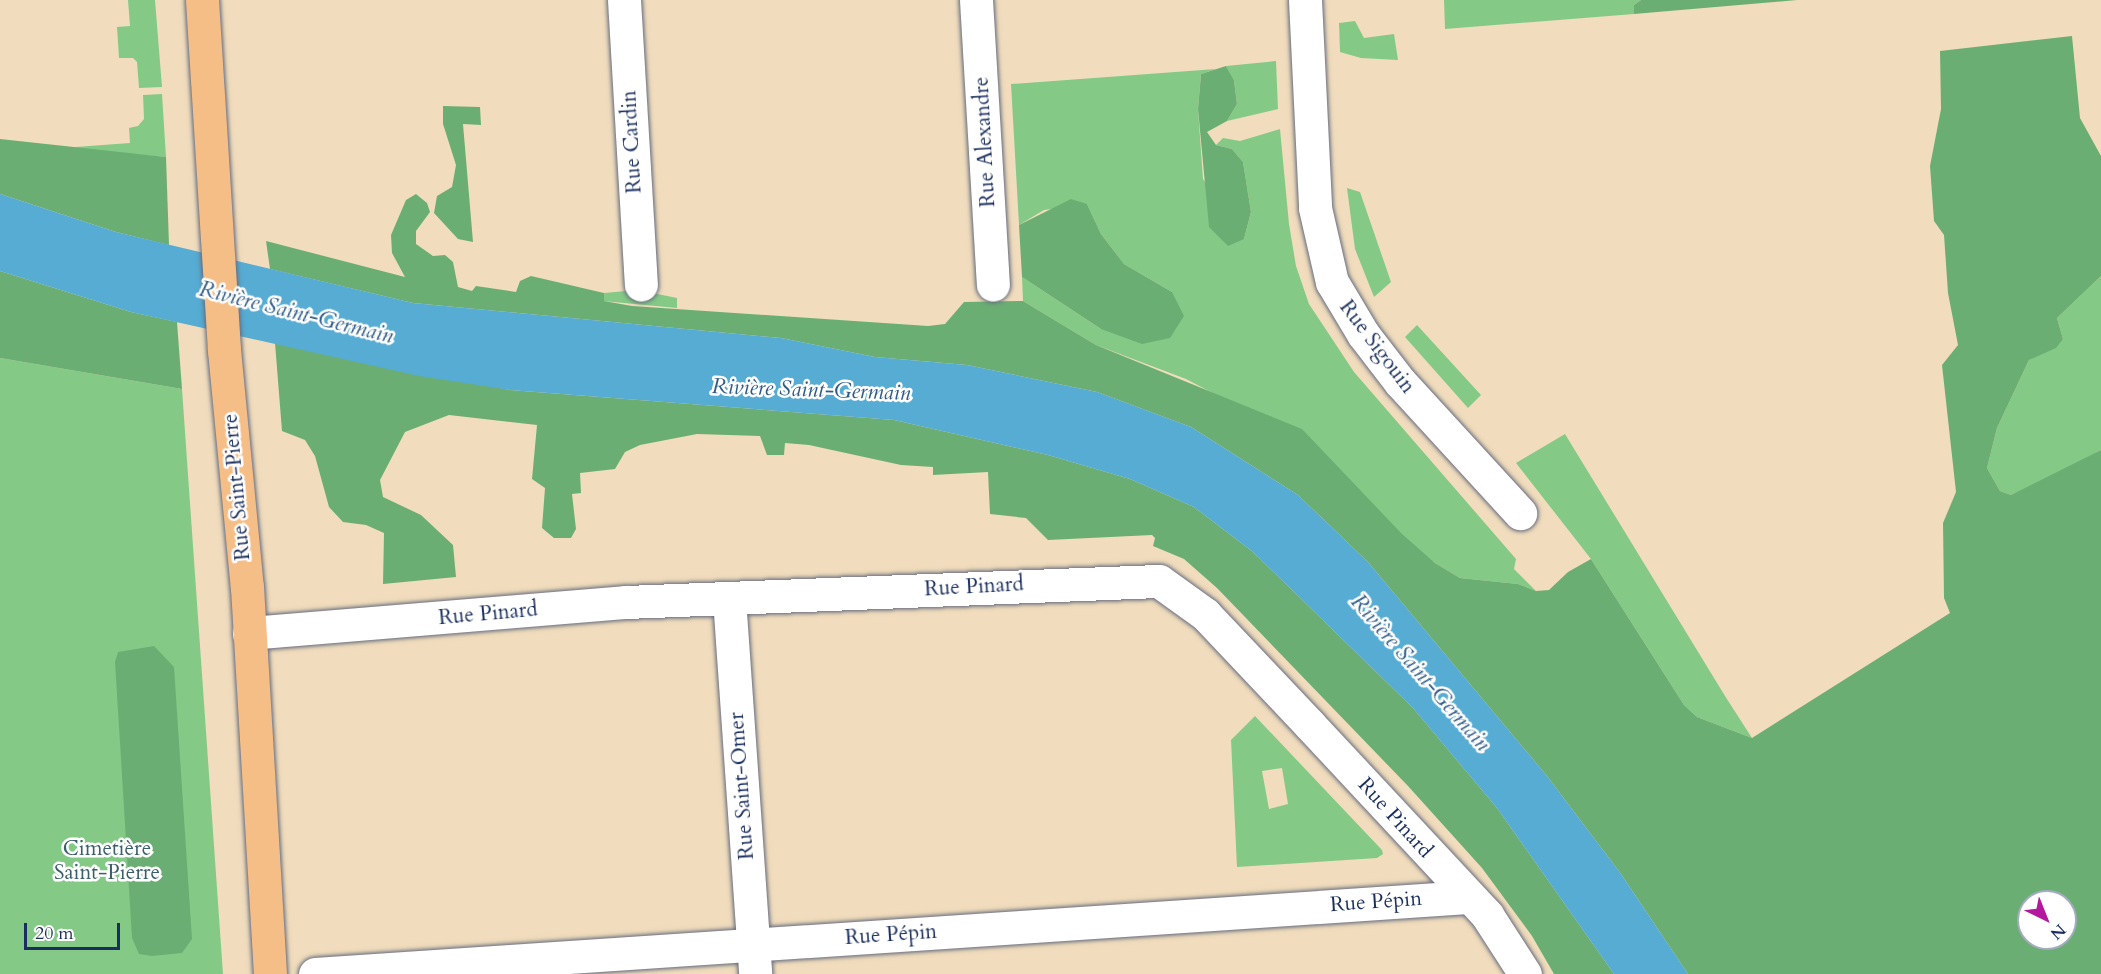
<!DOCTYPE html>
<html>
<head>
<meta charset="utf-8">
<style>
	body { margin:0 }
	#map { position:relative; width:2101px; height:974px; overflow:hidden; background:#f1ddbd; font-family:Cardo,serif }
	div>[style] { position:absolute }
	.green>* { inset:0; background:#84ca86 }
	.forest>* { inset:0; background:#6bae73 }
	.water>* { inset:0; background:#56acd3 }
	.roads { filter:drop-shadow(0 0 2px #666c7f) drop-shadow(0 0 2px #666c7f) }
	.street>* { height:33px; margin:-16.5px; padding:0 16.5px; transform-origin:16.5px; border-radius:16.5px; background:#fff }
	.primary>* { height:33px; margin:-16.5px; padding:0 16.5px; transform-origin:16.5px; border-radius:16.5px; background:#f6be87 }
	span { translate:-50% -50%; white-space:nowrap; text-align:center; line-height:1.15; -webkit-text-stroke:5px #fff; paint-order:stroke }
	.street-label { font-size:21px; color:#1b2f5e }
	.park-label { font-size:21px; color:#3a5e6a }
	.water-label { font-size:22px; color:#305b87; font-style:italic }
	.north { position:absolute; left:2017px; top:890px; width:60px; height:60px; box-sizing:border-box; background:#fff; border:2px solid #a4acbf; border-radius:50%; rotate:137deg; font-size:16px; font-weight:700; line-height:24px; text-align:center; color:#1b2f5e }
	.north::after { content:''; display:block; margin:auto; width:21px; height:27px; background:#b5179e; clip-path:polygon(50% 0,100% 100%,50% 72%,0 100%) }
	.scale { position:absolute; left:24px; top:923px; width:96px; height:27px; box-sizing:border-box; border:3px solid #1b2f5e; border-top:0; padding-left:8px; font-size:18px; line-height:21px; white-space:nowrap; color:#1b2f5e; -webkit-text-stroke:4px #fff; paint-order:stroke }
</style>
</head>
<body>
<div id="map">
	<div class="green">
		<div style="clip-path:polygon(128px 0,155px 0,162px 87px,139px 88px,137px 62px,133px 58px,119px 58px,117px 27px,130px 26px)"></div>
		<div style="clip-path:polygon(1444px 0,1641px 0,1634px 5px,1634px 14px,1445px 29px)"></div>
		<div style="clip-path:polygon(1355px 21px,1364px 38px,1394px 34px,1398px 60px,1361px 58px,1340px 52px,1339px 23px)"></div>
		<div style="clip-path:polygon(1276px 61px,1278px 109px,1227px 121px,1237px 104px,1234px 80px,1226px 66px)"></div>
		<div style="clip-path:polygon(1216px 69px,1201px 74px,1198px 109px,1203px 179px,1244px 239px,1251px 212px,1243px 162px,1232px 149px,1216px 145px,1223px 138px,1240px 141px,1280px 129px,1289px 224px,1296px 266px,1309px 304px,1354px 372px,1516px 559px,1514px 569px,1536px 591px,1518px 584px,1460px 578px,1435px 563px,1228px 401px,1186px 379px,1096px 345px,1023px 301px,1022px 277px,1101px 329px,1172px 292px,1124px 264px,1101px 234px,1087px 204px,1044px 210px,1019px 225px,1011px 84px)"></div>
		<div style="clip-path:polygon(162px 94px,166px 157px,62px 148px,130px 143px,129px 128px,138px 126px,144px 119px,143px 95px)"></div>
		<div style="clip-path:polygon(1347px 188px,1360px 192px,1391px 282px,1374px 297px,1355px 249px)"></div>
		<div style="clip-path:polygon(2101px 276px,2101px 450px,2043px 482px,2011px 495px,2000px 491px,1987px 468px,1997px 428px,2029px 360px,2063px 339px,2057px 318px)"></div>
		<div style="clip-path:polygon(638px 290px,677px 298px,677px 308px,603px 301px,604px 293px)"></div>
		<div style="clip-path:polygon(1417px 325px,1481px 395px,1468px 408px,1405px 337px)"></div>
		<div style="clip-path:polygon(0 358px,182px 389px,223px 974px,0 974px)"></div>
		<div style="clip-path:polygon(1565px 434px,1725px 696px,1752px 738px,1697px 717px,1684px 705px,1591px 559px,1516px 463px)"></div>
		<div style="clip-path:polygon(evenodd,1255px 716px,1382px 850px,1383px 854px,1377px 858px,1237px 867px,1231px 740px,1255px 716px,1282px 768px,1288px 804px,1269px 809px,1262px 771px,1282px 768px)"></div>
	</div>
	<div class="forest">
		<div style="clip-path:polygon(1641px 0,1797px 0,1634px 14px,1634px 5px)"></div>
		<div style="clip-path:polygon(evenodd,2072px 36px,2080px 118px,2101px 156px,2101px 276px,2057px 318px,2063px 339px,2056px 348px,2029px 360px,1997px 428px,1987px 468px,2000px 491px,2011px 495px,2101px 450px,2101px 974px,1688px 974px,1621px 874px,1547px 776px,1368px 562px,1298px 495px,1191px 427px,1097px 392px,967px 365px,875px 357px,781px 338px,413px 303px,270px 269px,266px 241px,405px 277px,392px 253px,391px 235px,406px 200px,416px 194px,427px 203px,430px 212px,416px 231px,416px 244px,433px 256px,445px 255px,453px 262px,458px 287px,472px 291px,476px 286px,516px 292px,520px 281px,531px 276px,604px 293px,604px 301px,632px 306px,928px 326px,945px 324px,964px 302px,1023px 301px,1096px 345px,1302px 429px,1402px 534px,1435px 563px,1460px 578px,1518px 584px,1536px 591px,1549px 590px,1568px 572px,1591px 559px,1684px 705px,1697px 717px,1752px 738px,1950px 613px,1944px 598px,1943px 523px,1956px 492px,1942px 365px,1958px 345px,1948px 293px,1944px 235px,1934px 221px,1930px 166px,1941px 109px,1940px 51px,2072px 36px,2029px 902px,2065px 902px,2065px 938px,2029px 938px,2029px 902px)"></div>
		<div style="clip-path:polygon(1226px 66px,1234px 80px,1237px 104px,1227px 121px,1207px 132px,1216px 145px,1232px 149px,1243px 162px,1251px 212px,1244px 239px,1228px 246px,1209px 227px,1198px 109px,1201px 74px)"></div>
		<div style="clip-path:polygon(443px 106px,480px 107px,481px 125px,463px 124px,473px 242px,458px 239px,434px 213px,437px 196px,452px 187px,456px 165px,443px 124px)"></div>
		<div style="clip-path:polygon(0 139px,166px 157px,169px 245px,116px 232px,0 194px)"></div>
		<div style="clip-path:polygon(1071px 199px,1087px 204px,1101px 234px,1124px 264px,1172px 292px,1184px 316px,1170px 338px,1142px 344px,1101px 329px,1022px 277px,1019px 225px)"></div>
		<div style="clip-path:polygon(0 271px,131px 312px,177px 322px,182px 389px,0 358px)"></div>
		<div style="clip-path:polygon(275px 343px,510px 390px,894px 420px,1048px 455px,1130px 479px,1194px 507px,1253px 552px,1413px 708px,1497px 808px,1614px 974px,1554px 974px,1532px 936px,1482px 868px,1408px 786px,1217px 588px,1184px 559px,1153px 546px,1155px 538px,1152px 535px,1048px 540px,1026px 518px,990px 514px,988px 472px,933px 475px,933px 467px,901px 465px,809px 445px,785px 443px,784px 455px,767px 455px,760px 436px,697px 434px,640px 445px,625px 452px,615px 469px,580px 473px,581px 493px,572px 494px,576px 529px,571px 538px,554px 538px,542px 528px,545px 488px,532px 479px,537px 425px,449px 415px,405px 432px,380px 480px,383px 497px,421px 515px,453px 545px,456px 577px,383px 584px,384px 533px,366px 525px,343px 522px,329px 507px,315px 456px,305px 440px,282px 431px)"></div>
		<div style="clip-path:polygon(154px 646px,174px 667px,192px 939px,182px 953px,152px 956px,139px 954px,132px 938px,115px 662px,118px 652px)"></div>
	</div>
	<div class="water">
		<div style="clip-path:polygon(0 194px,116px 232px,413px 303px,781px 338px,875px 357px,967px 365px,1097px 392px,1191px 427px,1298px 495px,1368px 562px,1547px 776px,1621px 874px,1688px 974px,1614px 974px,1497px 808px,1413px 708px,1253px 552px,1194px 507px,1130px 479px,1048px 455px,894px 420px,510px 390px,419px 376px,131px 312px,0 271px)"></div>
	</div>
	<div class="roads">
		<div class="street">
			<div style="left:624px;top:0;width:285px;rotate:86.6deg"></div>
			<div style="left:976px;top:0;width:285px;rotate:86.6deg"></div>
			<div style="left:1305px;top:0;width:208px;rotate:87.2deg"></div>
			<div style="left:1315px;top:208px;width:76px;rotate:77.1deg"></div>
			<div style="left:1332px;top:282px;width:61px;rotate:59.2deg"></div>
			<div style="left:1363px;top:334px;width:61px;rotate:52.4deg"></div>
			<div style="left:1400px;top:382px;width:178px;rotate:47.5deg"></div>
			<div style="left:729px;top:598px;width:377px;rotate:86deg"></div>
			<div style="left:249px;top:633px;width:378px;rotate:-4.7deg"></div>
			<div style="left:626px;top:602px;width:533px;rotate:-2.26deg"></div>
			<div style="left:1159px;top:581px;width:57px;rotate:35.7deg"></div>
			<div style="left:1205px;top:614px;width:153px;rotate:46.6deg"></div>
			<div style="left:1310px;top:725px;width:260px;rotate:47deg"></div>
			<div style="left:1487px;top:915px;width:70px;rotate:57.2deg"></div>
			<div style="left:315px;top:974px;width:1155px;rotate:-3.82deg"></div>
		</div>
		<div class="primary">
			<div style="left:202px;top:0;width:351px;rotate:86.4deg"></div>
			<div style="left:224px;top:350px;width:238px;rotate:84.5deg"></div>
			<div style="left:247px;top:587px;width:388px;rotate:86.6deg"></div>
		</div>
	</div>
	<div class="street-label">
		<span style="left:632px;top:142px;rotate:-93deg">Rue Cardin</span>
		<span style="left:985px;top:142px;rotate:-93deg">Rue Alexandre</span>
		<span style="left:1377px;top:347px;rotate:53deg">Rue Sigouin</span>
		<span style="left:237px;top:487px;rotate:-95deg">Rue Saint-Pierre</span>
		<span style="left:974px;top:587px;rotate:-3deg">Rue Pinard</span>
		<span style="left:488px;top:614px;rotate:-5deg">Rue Pinard</span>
		<span style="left:742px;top:786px;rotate:-94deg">Rue Saint-Omer</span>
		<span style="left:1395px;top:818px;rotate:48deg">Rue Pinard</span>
		<span style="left:1376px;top:902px;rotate:-4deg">Rue Pépin</span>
		<span style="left:891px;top:935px;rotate:-4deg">Rue Pépin</span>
	</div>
	<div class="park-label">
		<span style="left:107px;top:861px">Cimetière<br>Saint-Pierre</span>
	</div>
	<div class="water-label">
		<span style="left:296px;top:313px;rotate:14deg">Rivière Saint-Germain</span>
		<span style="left:811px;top:390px;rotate:2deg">Rivière Saint-Germain</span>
		<span style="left:1420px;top:673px;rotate:49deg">Rivière Saint-Germain</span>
	</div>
	<div class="north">N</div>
	<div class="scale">20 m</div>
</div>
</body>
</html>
